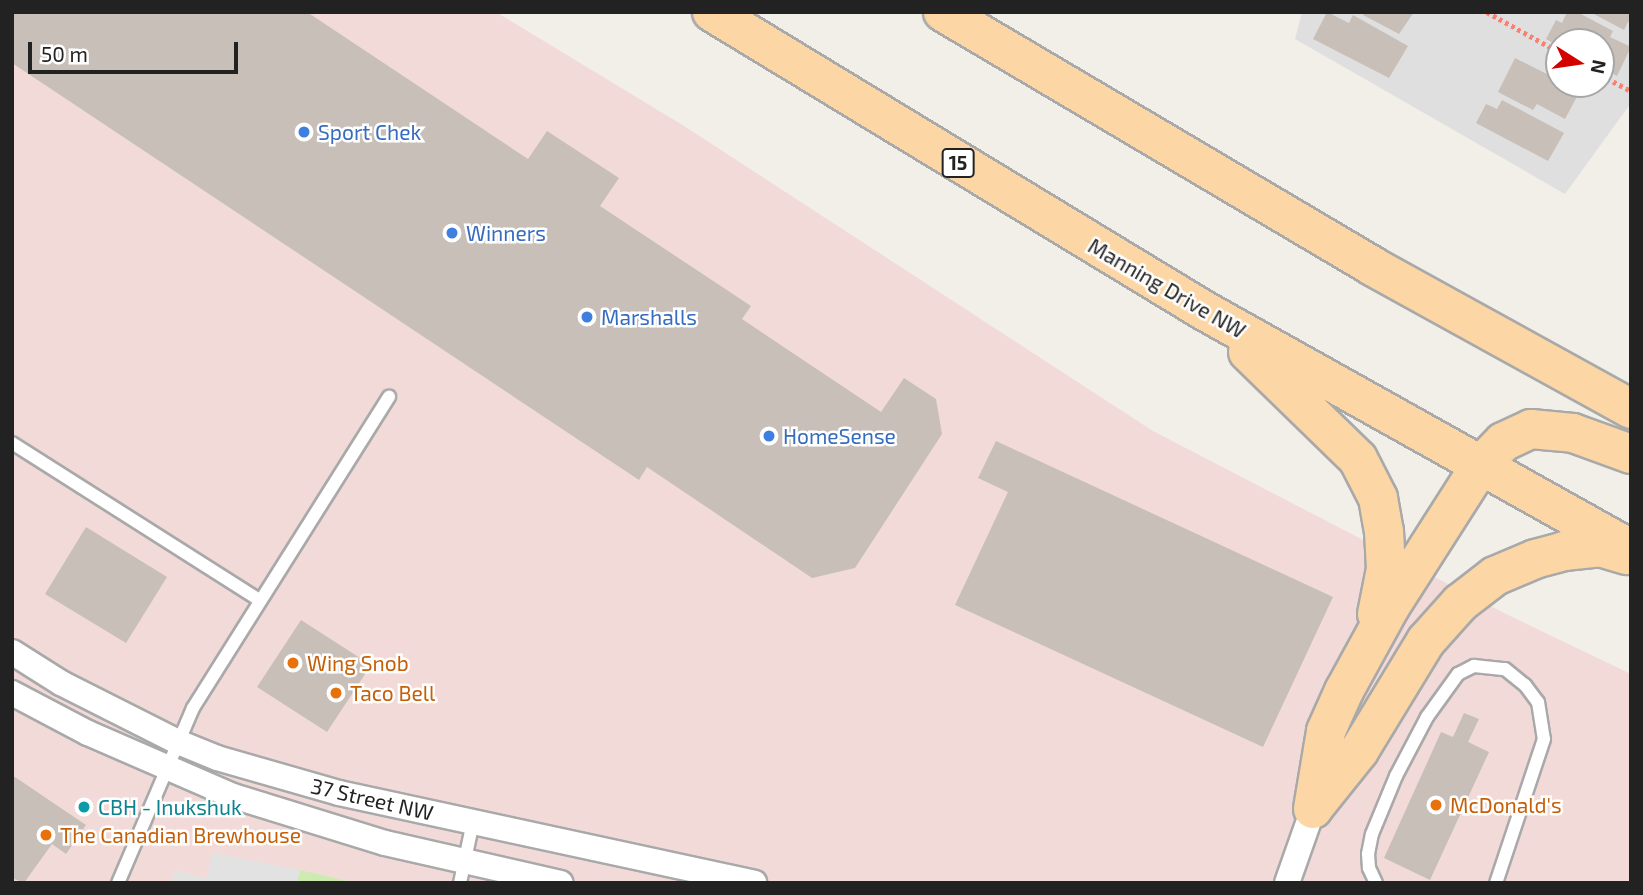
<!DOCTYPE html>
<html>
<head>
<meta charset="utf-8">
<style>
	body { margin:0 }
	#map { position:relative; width:1643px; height:895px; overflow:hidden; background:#f2efe9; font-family:"Exo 2",sans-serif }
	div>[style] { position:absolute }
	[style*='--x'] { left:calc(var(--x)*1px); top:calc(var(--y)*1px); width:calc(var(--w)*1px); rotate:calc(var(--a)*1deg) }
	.residential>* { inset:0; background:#e0dfdf }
	.commercial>* { inset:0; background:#f2dad9 }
	.grass>* { inset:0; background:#cdebb0 }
	.parking>* { inset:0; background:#e2e2e2 }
	.building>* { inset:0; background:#c7bfb8 }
	.path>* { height:4.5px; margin-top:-2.25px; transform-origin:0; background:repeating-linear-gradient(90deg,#fa8072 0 3.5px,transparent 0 7px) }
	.roads { filter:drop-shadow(2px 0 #a9a9a9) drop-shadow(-2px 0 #a9a9a9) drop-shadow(0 2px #a9a9a9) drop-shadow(0 -2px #a9a9a9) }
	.service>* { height:12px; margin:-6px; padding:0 6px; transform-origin:6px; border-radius:6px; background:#fff }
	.minor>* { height:24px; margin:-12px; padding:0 12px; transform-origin:12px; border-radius:12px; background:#fff }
	.primary>* { height:38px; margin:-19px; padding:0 19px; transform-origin:19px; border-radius:19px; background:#fcd6a4 }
	.dots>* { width:19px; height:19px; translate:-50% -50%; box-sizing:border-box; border:4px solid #fff; border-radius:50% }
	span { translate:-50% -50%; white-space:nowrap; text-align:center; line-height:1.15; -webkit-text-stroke:5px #fff; paint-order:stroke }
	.shield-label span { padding:2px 5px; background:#fff; border:2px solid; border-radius:5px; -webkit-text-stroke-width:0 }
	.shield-label { font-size:19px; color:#222; font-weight:700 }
	.shop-label { font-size:21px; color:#366cbe }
	.left { translate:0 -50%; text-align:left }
	.street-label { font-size:21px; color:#222 }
	.food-label { font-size:21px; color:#c56008 }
	.culture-label { font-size:21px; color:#0d838f }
	.frame { position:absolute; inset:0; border:14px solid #222; pointer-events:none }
	.north { position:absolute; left:1545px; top:28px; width:70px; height:70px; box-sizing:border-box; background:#fff; border:2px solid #a7a7a7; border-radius:50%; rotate:102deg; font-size:19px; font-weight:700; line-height:28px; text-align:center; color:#222 }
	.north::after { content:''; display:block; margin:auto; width:24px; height:32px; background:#d40000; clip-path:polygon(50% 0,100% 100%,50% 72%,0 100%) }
	.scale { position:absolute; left:28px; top:42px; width:210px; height:32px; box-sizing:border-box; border:4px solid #222; border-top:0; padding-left:9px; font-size:21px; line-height:24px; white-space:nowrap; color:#222; -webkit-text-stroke:5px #fff; paint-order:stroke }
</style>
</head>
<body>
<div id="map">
	<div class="residential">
		<div style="clip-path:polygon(evenodd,1302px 12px,1631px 12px,1631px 103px,1565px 194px,1295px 39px,1302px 12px,1559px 42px,1601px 42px,1601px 84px,1559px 84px,1559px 42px)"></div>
	</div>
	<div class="commercial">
		<div style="clip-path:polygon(12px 12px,496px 12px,684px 126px,1153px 431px,1506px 614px,1631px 674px,1631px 883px,12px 883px)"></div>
	</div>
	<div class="grass">
		<div style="clip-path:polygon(300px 870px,357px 883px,297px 883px)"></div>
	</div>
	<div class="parking">
		<div style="clip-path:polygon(212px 853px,300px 870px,297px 883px,170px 883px,176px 870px,206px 879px)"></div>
	</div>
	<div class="building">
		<div style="clip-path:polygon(12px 12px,307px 12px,528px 159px,547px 131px,619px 178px,600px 206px,751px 306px,742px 319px,881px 412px,904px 378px,936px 399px,942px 434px,855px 568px,812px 578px,647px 467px,639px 480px,12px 63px)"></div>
		<div style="clip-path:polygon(1327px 12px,1349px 23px,1353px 15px,1408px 46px,1389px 78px,1313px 39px)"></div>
		<div style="clip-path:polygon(1364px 12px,1414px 12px,1399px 34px,1363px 15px)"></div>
		<div style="clip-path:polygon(1567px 12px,1577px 12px,1613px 31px,1610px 37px,1631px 47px,1617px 76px,1601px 67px,1601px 42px,1559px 42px,1559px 46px,1546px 39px,1556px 20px,1562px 23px)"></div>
		<div style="clip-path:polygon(1590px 12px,1631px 12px,1631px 23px,1628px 22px,1624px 30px)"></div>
		<div style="clip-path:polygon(1515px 58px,1559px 80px,1559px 84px,1580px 91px,1565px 119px,1537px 104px,1533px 110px,1498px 92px)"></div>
		<div style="clip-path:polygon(1502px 100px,1564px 133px,1548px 161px,1476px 123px,1486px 104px,1497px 109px)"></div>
		<div style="clip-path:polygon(996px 441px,1333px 597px,1263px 747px,955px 605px,1008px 492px,978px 478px)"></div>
		<div style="clip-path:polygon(86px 527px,167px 577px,126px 643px,45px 594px)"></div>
		<div style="clip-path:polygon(301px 620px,371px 665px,327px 732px,257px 687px)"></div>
		<div style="clip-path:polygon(1464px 713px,1479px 719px,1468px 742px,1489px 752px,1430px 880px,1384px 858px,1441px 732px,1453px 737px)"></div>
		<div style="clip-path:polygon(12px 775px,86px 825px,66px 854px,52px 844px,24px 883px,12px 878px)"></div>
	</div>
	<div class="path">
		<div style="--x:1487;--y:12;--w:82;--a:29.1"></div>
		<div style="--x:1601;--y:75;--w:34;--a:28"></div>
	</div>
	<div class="roads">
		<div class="service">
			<div style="--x:12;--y:443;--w:293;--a:32.4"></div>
			<div style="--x:118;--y:883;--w:190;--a:-66.8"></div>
			<div style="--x:193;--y:708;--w:368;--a:-57.8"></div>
			<div style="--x:460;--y:883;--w:62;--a:-78"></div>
			<div style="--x:1376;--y:883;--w:17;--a:-115"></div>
			<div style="--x:1369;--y:868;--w:14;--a:-94"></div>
			<div style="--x:1368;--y:854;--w:20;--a:-79"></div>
			<div style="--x:1372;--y:834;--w:63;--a:-67.5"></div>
			<div style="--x:1396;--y:776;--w:67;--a:-62.3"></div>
			<div style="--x:1427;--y:717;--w:53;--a:-54.2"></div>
			<div style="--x:1458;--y:674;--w:18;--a:-27"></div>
			<div style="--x:1474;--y:666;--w:31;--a:6"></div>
			<div style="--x:1505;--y:669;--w:26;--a:39"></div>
			<div style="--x:1525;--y:685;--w:21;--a:53"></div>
			<div style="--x:1538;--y:702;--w:37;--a:81"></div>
			<div style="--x:1544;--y:739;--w:152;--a:108.4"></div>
		</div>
		<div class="minor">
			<div style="--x:12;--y:652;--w:58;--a:32.3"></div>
			<div style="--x:61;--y:683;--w:131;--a:26.8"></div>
			<div style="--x:178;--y:742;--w:42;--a:22.3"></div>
			<div style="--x:217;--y:758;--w:127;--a:16"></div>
			<div style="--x:339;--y:793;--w:425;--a:12.2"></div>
			<div style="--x:12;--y:693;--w:86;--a:27.8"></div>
			<div style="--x:88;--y:733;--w:158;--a:23.5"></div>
			<div style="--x:233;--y:796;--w:159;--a:17.2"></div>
			<div style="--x:385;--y:843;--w:180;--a:12.8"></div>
			<div style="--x:1287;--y:883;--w:78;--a:-70.6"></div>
		</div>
		<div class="primary">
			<div style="--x:712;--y:12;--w:574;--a:31.25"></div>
			<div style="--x:1203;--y:310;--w:490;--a:29.2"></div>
			<div style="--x:943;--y:12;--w:499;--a:30.6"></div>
			<div style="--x:1372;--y:266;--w:296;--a:28.9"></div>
			<div style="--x:1248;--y:352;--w:153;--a:44.2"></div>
			<div style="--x:1358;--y:459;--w:44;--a:62.9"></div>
			<div style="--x:1378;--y:498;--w:34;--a:80"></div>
			<div style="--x:1384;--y:531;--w:38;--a:87"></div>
			<div style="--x:1386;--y:569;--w:46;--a:101.3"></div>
			<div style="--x:1314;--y:807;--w:72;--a:-51.2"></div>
			<div style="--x:1359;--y:751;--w:129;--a:-58.7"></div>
			<div style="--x:1426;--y:641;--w:51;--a:-48.2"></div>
			<div style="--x:1460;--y:603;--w:44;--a:-37.6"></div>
			<div style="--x:1495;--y:576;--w:43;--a:-23"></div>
			<div style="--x:1535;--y:559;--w:30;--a:-15"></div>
			<div style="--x:1564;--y:551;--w:36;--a:-6"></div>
			<div style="--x:1600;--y:547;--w:28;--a:17"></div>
			<div style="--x:1313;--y:809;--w:79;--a:-80.5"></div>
			<div style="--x:1326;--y:731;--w:44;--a:-65.8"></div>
			<div style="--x:1344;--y:691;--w:96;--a:-61.3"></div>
			<div style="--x:1390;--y:607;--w:167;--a:-57.4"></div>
			<div style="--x:1480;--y:466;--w:33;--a:-46"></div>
			<div style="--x:1503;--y:442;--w:31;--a:-25"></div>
			<div style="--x:1531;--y:429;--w:42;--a:5.4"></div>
			<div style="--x:1573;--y:433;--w:62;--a:19.9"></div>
		</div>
	</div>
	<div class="dots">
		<div style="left:304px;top:132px;background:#3f7fe0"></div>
		<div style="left:452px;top:233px;background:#3f7fe0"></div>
		<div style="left:587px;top:317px;background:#3f7fe0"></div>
		<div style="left:769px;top:436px;background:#3f7fe0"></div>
		<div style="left:293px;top:663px;background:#e8710a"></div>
		<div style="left:336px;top:693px;background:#e8710a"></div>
		<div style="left:1436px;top:805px;background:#e8710a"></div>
		<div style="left:84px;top:807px;background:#0f9aa8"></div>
		<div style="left:46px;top:835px;background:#e8710a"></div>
	</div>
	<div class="shield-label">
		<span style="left:958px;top:163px">15</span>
	</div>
	<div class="shop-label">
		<span class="left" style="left:318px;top:132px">Sport Chek</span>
		<span class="left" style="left:466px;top:233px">Winners</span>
		<span class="left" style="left:601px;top:317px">Marshalls</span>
		<span class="left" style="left:783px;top:436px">HomeSense</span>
	</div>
	<div class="street-label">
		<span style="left:1167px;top:288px;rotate:30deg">Manning Drive NW</span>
		<span style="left:372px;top:799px;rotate:13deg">37 Street NW</span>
	</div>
	<div class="food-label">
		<span class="left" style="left:307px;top:663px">Wing Snob</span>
		<span class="left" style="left:350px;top:693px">Taco Bell</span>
		<span class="left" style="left:1450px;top:805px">McDonald's</span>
		<span class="left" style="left:60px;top:835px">The Canadian Brewhouse</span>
	</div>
	<div class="culture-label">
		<span class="left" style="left:98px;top:807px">CBH - Inukshuk</span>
	</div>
	<div class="frame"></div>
	<div class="north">N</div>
	<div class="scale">50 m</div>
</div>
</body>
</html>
